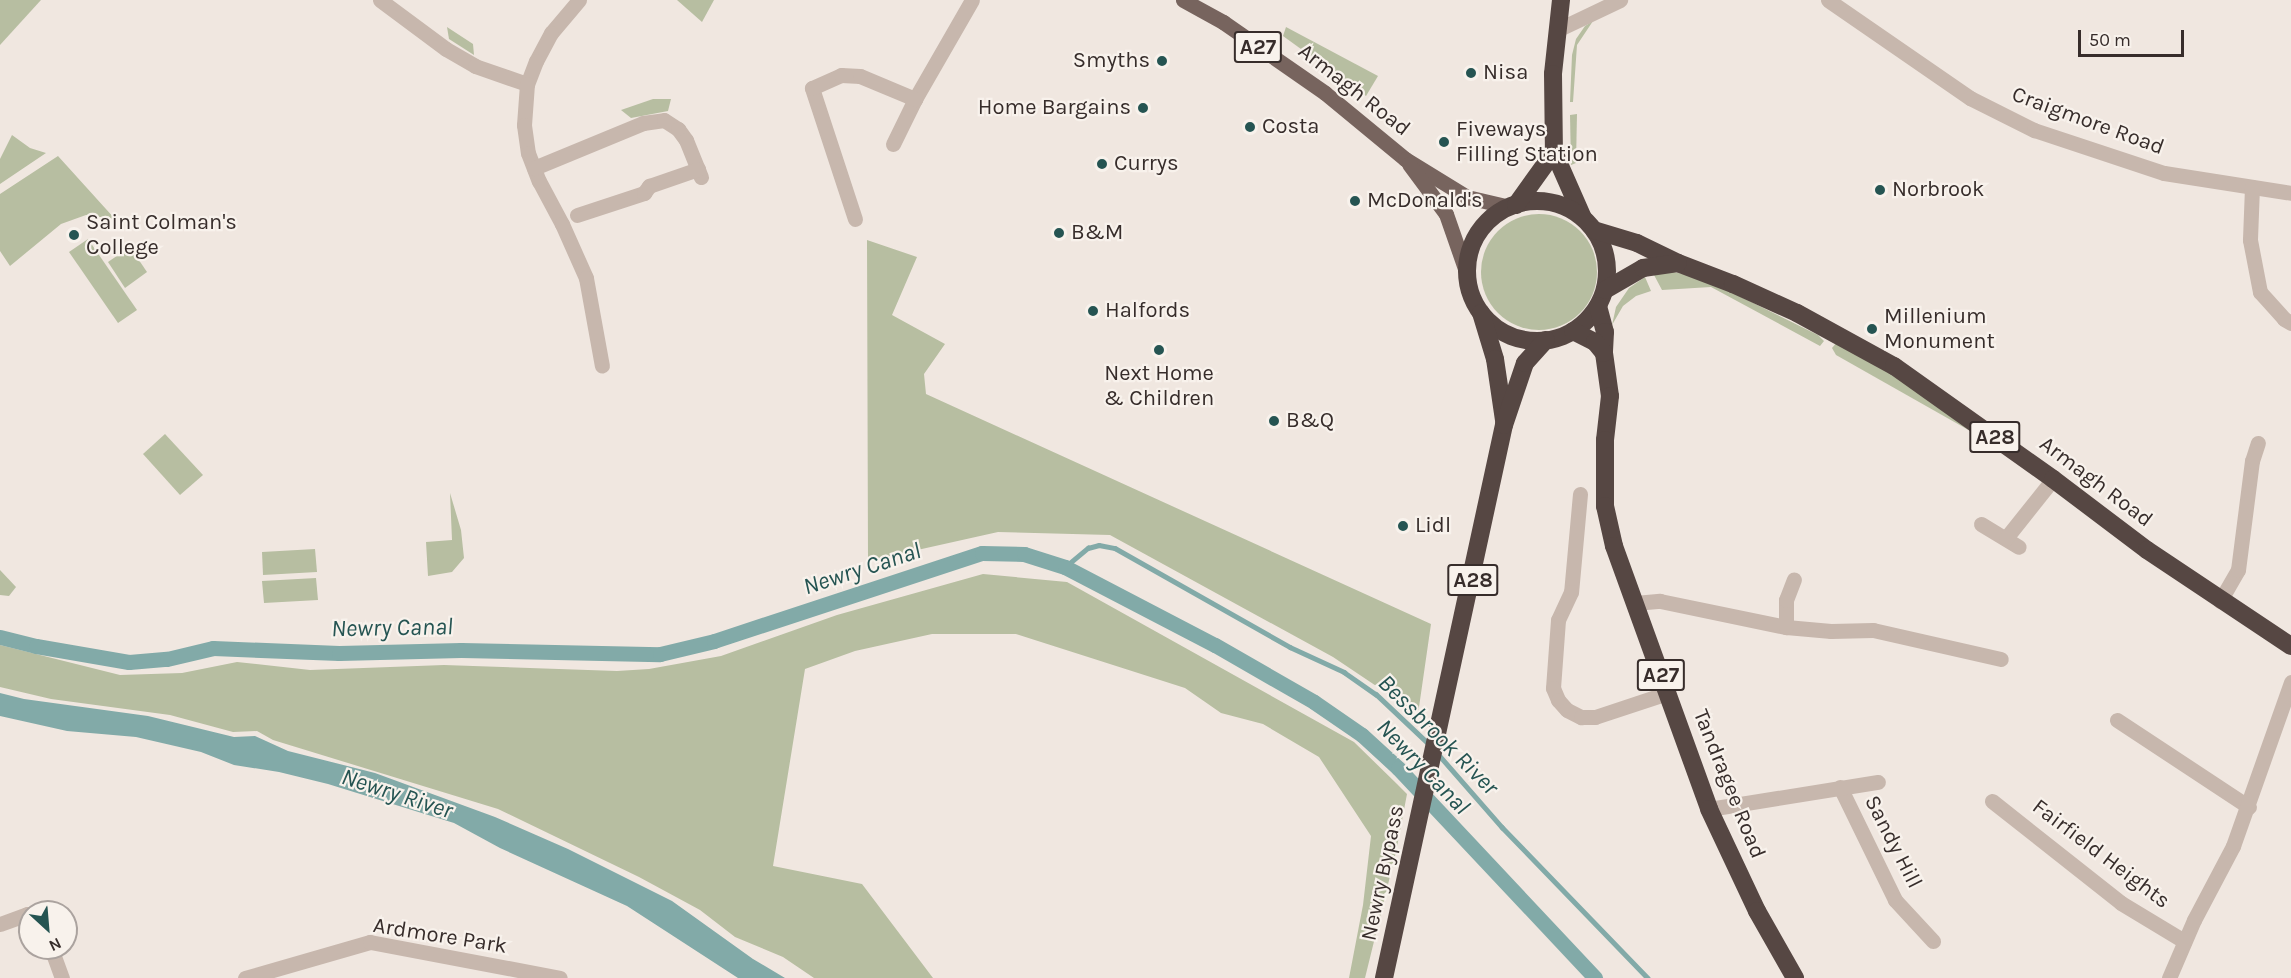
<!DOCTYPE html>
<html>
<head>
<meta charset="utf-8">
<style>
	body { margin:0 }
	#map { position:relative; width:2291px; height:978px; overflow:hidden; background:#f0e7e0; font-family:Karla,sans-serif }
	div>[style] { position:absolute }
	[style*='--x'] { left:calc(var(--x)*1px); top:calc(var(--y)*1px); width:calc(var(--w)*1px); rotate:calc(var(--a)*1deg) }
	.green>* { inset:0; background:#b7bea1 }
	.round { border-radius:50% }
	.water>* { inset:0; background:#82aaa8 }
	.stream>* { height:4.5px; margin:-2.25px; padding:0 2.25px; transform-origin:2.25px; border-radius:2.25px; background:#82aaa8 }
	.canal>* { height:15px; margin:-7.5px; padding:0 7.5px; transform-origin:7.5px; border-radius:7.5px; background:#82aaa8 }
	.minor>* { height:15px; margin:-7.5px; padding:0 7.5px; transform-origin:7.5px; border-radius:7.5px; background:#c7b7ad }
	.major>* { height:15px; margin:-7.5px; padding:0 7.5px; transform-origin:7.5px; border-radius:7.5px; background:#77645e }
	.highway>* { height:18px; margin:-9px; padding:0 9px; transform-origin:9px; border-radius:9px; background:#564743 }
	.highway>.ring { margin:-9px; padding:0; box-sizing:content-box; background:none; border:18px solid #564743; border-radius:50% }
	.dots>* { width:16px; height:16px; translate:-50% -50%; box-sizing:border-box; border:3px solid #f8f2ec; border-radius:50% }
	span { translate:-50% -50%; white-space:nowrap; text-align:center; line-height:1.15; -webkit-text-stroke:4.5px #f8f2ec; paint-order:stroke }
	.shield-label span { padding:2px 4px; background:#f8f2ec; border:2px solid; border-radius:4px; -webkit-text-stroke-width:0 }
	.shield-label { font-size:21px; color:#372d2b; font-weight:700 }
	.poi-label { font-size:22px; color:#372d2b }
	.right { translate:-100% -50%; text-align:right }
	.left { translate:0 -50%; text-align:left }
	.street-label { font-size:22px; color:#372d2b }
	.water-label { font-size:24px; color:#255452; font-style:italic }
	.north { position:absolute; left:18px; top:900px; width:60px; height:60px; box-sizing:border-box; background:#f8f2ec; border:2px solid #aba39f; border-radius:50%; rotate:154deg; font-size:16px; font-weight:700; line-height:24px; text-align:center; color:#372d2b }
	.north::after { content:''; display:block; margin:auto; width:21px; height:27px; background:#255452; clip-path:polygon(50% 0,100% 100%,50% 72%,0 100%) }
	.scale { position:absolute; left:2078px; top:30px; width:106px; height:27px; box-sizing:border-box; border:3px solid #372d2b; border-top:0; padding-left:8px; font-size:18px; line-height:21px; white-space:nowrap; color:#372d2b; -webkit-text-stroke:4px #f8f2ec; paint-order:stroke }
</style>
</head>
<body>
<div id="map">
	<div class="green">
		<div style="clip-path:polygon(0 0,41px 0,0 45px)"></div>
		<div style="clip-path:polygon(677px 0,714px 0,702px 22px)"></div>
		<div style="clip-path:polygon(1593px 21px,1577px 45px,1573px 102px,1570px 102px,1572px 55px,1576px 39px,1585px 26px)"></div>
		<div style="clip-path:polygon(447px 27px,473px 44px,474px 55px,449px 39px)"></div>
		<div style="clip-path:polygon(1286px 27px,1378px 76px,1366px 96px,1283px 36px)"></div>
		<div style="clip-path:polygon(653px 99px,671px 99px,668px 111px,631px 118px,621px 110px)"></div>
		<div style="clip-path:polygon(1577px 114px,1576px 163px,1571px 165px,1570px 115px)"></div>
		<div style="clip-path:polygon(12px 135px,30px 148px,46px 153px,0 184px,0 159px)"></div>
		<div style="clip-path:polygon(58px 156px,115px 219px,86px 215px,61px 224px,10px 266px,0 251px,0 194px)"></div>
		<div class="round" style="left:1481px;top:214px;width:116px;height:116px"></div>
		<div style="clip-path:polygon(88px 239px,137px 310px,118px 323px,69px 252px)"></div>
		<div style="clip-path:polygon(867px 240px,917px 257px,892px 315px,945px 344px,924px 374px,926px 394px,1431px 624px,1418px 714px,1333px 657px,1110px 535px,998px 532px,868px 561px)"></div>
		<div style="clip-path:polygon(130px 247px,147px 272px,125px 288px,108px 262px)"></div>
		<div style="clip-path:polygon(1667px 271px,1691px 275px,1717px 285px,1818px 335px,1824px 341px,1820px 346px,1711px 287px,1662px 290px,1654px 275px)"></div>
		<div style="clip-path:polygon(1645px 277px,1651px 291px,1636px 296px,1623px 306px,1612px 325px,1616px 307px,1629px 288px)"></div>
		<div style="clip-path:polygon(1837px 342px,1895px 376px,1972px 432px,1836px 355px,1832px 348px)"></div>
		<div style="clip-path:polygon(165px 434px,203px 475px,180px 495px,143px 454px)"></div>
		<div style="clip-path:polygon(450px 493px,461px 530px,464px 558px,452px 572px,428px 576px,426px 542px,452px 540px)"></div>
		<div style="clip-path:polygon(315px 549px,317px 572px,263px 575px,262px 552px)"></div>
		<div style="clip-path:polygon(0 570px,16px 587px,9px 596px,0 595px)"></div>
		<div style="clip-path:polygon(983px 574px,1067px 582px,1354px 742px,1397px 784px,1407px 794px,1396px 852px,1365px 978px,1349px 978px,1363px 905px,1371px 836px,1319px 757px,1263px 724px,1221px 713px,1185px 688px,1016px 634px,932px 634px,855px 651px,805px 669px,773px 866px,862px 884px,933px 978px,814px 978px,783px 957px,735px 937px,700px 910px,639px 877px,498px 809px,273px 740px,257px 731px,233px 732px,170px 715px,51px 699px,0 687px,0 645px,120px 675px,182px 673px,237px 662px,310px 670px,444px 665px,617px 671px,649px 669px,721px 656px,837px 615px)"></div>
		<div style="clip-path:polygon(316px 578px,318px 600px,264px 603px,262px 581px)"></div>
	</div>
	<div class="water">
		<div style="clip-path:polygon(0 693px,24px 699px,148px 716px,234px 737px,255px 736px,288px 751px,375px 773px,495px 817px,568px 849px,672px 901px,753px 959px,785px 978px,738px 978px,627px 906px,500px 848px,454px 823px,328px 784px,279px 772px,234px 765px,201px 752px,136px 737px,67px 731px,0 716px)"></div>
	</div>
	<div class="stream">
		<div style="--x:1065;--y:567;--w:30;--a:-40"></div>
		<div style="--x:1088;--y:548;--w:11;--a:-15"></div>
		<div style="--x:1099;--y:545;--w:16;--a:11"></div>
		<div style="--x:1115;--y:548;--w:201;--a:29.5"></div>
		<div style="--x:1290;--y:647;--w:60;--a:24.8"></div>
		<div style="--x:1344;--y:672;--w:39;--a:35"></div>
		<div style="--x:1376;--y:694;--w:73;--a:43.3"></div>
		<div style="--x:1439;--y:755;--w:96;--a:48.8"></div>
		<div style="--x:1502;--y:827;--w:210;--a:46"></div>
	</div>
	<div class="canal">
		<div style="--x:0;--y:637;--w:37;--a:14"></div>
		<div style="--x:36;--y:646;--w:94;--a:9.8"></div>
		<div style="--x:129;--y:662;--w:38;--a:-5"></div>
		<div style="--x:167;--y:659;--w:47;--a:-13.4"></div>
		<div style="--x:213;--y:648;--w:126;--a:2.3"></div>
		<div style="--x:339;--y:653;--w:122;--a:-1.4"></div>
		<div style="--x:461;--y:650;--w:199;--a:1.2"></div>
		<div style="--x:660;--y:654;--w:56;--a:-13.5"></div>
		<div style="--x:714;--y:641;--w:282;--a:-18.2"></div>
		<div style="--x:982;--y:553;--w:42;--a:1.4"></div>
		<div style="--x:1024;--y:554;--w:43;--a:17.6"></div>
		<div style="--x:1065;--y:567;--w:169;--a:27.5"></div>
		<div style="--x:1215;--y:645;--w:114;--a:29.9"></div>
		<div style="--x:1314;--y:702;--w:58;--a:34.5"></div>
		<div style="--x:1362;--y:735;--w:49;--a:42.5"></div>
		<div style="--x:1398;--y:768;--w:288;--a:46.8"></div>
	</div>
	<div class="minor">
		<div style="--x:380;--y:0;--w:82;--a:36.6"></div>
		<div style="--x:446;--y:49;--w:34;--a:30"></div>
		<div style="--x:475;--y:66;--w:55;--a:19.1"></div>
		<div style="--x:579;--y:0;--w:43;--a:130.3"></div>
		<div style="--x:551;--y:33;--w:32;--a:118"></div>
		<div style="--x:536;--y:61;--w:25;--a:111"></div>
		<div style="--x:527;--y:84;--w:41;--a:94.2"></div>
		<div style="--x:524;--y:125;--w:28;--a:82"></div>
		<div style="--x:528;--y:153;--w:30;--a:69"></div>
		<div style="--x:539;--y:181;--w:49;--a:61.9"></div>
		<div style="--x:562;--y:224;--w:59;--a:66"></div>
		<div style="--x:586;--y:278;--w:89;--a:79.7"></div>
		<div style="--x:1828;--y:0;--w:173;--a:34.6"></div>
		<div style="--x:1970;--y:98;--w:72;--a:26.6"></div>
		<div style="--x:2034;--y:130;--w:137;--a:18.3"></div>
		<div style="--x:2164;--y:173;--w:129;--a:8.9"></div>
		<div style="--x:1557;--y:30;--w:70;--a:-25.5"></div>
		<div style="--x:893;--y:144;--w:50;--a:-63.9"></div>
		<div style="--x:915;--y:99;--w:114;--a:-60.1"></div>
		<div style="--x:534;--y:168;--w:118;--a:-22.4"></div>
		<div style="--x:643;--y:123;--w:21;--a:-8"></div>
		<div style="--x:664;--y:120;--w:17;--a:33"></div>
		<div style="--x:678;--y:129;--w:14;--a:54"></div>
		<div style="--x:686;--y:140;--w:40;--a:68"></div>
		<div style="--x:2252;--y:187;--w:53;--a:92.2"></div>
		<div style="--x:2250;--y:240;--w:53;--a:79.1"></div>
		<div style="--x:2260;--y:292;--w:36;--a:48"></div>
		<div style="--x:2284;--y:319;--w:8;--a:30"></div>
		<div style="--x:577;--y:215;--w:71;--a:-18.2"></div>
		<div style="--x:644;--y:193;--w:9;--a:-54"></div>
		<div style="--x:649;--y:186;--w:52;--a:-19.1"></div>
		<div style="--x:855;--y:219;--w:138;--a:-108.2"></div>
		<div style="--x:812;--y:88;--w:32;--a:-24"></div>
		<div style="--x:841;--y:75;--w:19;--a:3"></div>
		<div style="--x:860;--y:76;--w:60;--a:22.7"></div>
		<div style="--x:1580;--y:494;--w:98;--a:95.2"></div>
		<div style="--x:1571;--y:592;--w:31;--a:115"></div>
		<div style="--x:1558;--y:620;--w:68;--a:94.2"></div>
		<div style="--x:1553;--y:688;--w:13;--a:67"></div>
		<div style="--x:1558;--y:700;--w:13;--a:48"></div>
		<div style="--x:1567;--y:710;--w:16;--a:27"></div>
		<div style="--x:1581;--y:717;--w:14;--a:0"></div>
		<div style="--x:1595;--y:717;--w:76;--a:-18.4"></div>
		<div style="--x:1981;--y:524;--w:44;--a:31.2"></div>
		<div style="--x:2006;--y:538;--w:75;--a:-51.5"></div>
		<div style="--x:2220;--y:601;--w:36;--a:-60"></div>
		<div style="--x:2238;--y:570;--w:110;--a:-82.7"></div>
		<div style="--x:2252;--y:461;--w:19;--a:-72"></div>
		<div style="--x:1635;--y:603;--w:25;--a:-5"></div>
		<div style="--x:1660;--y:601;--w:129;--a:11.7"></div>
		<div style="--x:1786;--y:627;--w:45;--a:5.1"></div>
		<div style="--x:1831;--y:631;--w:42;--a:-1.4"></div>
		<div style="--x:1873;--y:630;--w:131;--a:12.8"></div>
		<div style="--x:1786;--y:627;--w:27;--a:-90"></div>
		<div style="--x:1786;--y:600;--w:22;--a:-69"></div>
		<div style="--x:2117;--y:720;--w:158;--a:33.4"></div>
		<div style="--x:1840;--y:787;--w:126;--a:64"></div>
		<div style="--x:1895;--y:900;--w:56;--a:47.2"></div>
		<div style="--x:1992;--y:801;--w:164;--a:38.3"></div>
		<div style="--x:2121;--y:903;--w:74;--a:31.1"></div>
		<div style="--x:1709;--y:809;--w:171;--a:-9.1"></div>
		<div style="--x:0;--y:924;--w:29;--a:-20"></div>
		<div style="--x:27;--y:914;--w:4;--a:34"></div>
		<div style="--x:51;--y:948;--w:32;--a:70"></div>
		<div style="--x:245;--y:978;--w:130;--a:-16.1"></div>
		<div style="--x:370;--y:942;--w:193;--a:10.7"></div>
		<div style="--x:2169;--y:978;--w:63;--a:-66.7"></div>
		<div style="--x:2194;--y:920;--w:84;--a:-62.2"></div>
		<div style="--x:2233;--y:846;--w:174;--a:-70.5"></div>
	</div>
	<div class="major">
		<div style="--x:1183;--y:0;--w:46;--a:28.8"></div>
		<div style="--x:1223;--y:22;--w:124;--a:34.8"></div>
		<div style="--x:1325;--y:93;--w:104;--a:39.5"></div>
		<div style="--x:1405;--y:159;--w:73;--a:31.5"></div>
		<div style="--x:1467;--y:197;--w:44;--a:13.1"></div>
		<div style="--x:1409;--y:164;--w:62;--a:53.5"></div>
		<div style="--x:1446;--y:214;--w:67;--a:70.8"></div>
	</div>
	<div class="highway">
		<div style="--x:1561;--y:0;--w:74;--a:96.2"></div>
		<div style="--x:1553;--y:74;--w:78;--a:89.3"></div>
		<div style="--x:1554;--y:152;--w:72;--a:66.3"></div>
		<div class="ring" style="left:1467px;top:201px;width:122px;height:122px"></div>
		<div style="--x:1516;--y:205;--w:65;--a:-54.4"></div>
		<div style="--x:1594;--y:230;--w:45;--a:16.8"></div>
		<div style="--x:1637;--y:243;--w:46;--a:26"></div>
		<div style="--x:1678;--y:263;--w:59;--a:20.9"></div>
		<div style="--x:1733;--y:284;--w:70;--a:24.4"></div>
		<div style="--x:1797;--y:313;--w:111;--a:28.7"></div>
		<div style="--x:1894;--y:366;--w:195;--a:35.4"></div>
		<div style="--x:2053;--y:479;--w:118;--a:37.1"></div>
		<div style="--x:2147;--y:550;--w:173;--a:33.7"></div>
		<div style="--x:1605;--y:290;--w:44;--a:-30.1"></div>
		<div style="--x:1643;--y:268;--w:35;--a:-8"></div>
		<div style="--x:1598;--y:306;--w:27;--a:75"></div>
		<div style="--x:1605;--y:332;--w:21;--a:93"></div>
		<div style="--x:1604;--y:353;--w:43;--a:82.1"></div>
		<div style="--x:1610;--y:396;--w:44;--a:96.5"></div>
		<div style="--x:1605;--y:440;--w:66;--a:90"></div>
		<div style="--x:1605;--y:506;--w:41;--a:77.3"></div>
		<div style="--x:1614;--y:546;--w:280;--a:70.1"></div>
		<div style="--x:1709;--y:809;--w:113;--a:64.8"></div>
		<div style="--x:1757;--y:911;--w:77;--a:60.4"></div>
		<div style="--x:1481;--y:313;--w:48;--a:73.1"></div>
		<div style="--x:1495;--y:359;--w:62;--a:81.6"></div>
		<div style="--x:1573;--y:331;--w:25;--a:27"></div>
		<div style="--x:1595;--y:342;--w:14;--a:51"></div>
		<div style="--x:1384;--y:978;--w:566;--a:-77.76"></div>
		<div style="--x:1504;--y:425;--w:65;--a:-71.3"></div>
		<div style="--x:1525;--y:363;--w:31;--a:-48"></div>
	</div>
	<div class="dots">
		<div style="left:1162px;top:61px;background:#255452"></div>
		<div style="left:1471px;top:73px;background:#255452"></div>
		<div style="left:1143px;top:108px;background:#255452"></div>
		<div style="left:1250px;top:127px;background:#255452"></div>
		<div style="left:1444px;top:142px;background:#255452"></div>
		<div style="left:1102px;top:164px;background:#255452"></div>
		<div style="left:1880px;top:190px;background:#255452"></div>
		<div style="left:1355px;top:201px;background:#255452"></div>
		<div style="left:1059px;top:233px;background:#255452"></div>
		<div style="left:74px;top:235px;background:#255452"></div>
		<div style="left:1093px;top:311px;background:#255452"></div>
		<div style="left:1872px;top:329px;background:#255452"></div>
		<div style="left:1159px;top:350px;background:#255452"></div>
		<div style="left:1274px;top:421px;background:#255452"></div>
		<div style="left:1403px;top:526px;background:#255452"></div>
	</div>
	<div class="shield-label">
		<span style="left:1258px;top:47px">A27</span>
		<span style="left:1995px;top:437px">A28</span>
		<span style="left:1473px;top:580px">A28</span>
		<span style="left:1661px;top:675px">A27</span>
	</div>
	<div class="poi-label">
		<span class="right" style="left:1150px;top:61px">Smyths</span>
		<span class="left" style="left:1483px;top:73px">Nisa</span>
		<span class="right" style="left:1131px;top:108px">Home Bargains</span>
		<span class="left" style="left:1262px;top:127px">Costa</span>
		<span class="left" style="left:1456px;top:142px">Fiveways<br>Filling Station</span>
		<span class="left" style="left:1114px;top:164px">Currys</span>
		<span class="left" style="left:1892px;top:190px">Norbrook</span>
		<span class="left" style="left:1367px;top:201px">McDonald's</span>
		<span class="left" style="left:86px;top:235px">Saint Colman's<br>College</span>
		<span class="left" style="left:1071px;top:233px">B&amp;M</span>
		<span class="left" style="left:1105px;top:311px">Halfords</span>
		<span class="left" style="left:1884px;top:329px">Millenium<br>Monument</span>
		<span style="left:1159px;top:386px">Next Home<br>&amp; Children</span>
		<span class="left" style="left:1286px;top:421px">B&amp;Q</span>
		<span class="left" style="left:1415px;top:526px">Lidl</span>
	</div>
	<div class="street-label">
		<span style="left:1354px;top:90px;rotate:38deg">Armagh Road</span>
		<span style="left:2088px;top:121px;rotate:20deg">Craigmore Road</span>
		<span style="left:2096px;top:482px;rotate:37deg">Armagh Road</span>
		<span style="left:1729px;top:784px;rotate:68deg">Tandragee Road</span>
		<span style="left:1893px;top:842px;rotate:63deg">Sandy Hill</span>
		<span style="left:2101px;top:854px;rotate:37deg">Fairfield Heights</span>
		<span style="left:1383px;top:873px;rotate:-78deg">Newry Bypass</span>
		<span style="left:440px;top:936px;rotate:9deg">Ardmore Park</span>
	</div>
	<div class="water-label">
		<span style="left:862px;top:569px;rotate:-18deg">Newry Canal</span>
		<span style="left:392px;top:628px;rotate:-1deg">Newry Canal</span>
		<span style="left:1438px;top:735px;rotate:45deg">Bessbrook River</span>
		<span style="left:1423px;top:767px;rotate:46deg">Newry Canal</span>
		<span style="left:397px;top:794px;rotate:18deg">Newry River</span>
	</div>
	<div class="north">N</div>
	<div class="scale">50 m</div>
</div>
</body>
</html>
